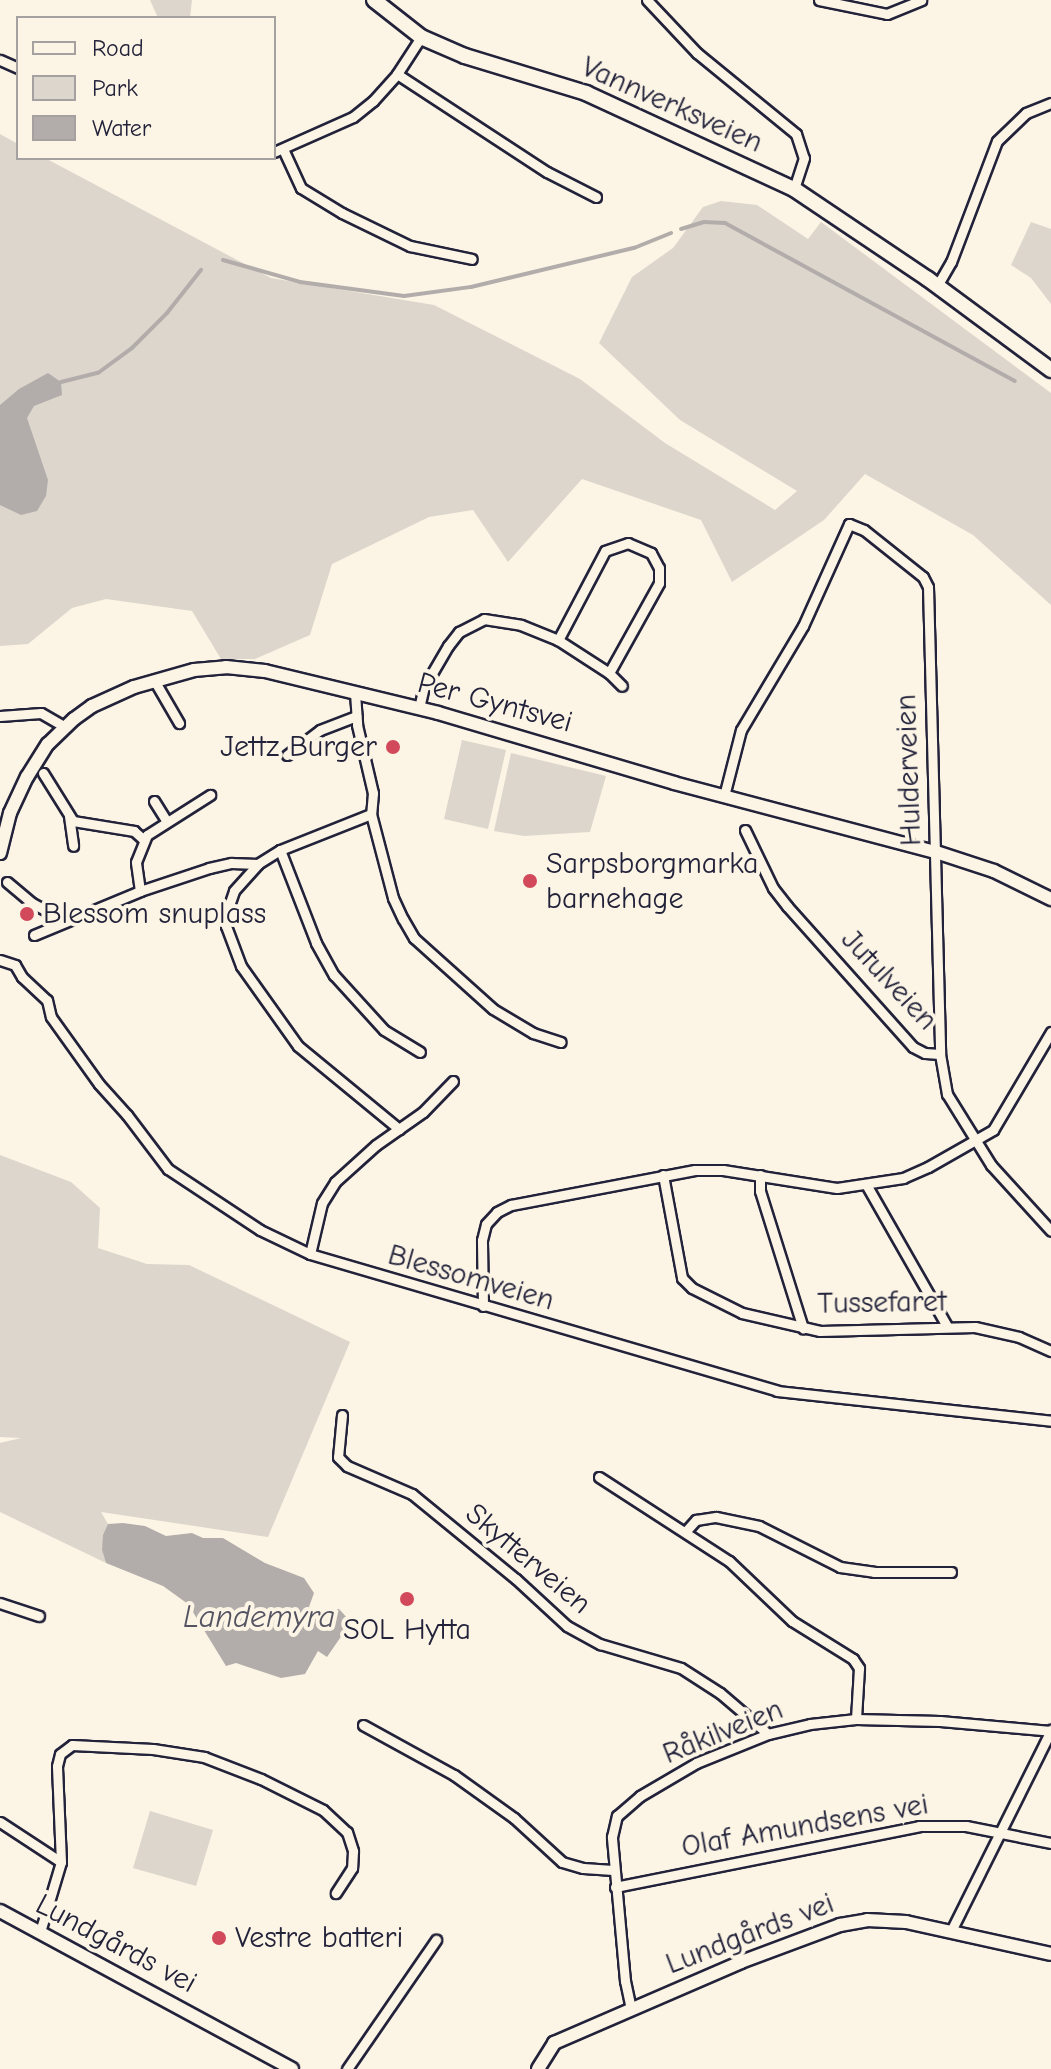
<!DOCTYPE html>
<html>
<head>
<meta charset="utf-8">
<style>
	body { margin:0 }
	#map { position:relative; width:1051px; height:2069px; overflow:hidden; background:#fcf5e5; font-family:"Comic Neue",sans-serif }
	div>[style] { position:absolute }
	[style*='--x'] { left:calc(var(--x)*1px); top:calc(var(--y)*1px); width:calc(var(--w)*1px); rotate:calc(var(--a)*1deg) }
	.green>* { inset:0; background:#dcd6cc }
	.water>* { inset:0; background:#b2adab }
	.stream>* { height:4px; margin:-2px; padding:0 2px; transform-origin:2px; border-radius:2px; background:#b2adab }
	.roads { filter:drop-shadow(2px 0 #22223b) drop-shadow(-2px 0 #22223b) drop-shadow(0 2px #22223b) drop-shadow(0 -2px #22223b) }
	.minor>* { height:9px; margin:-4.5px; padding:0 4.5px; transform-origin:4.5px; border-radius:4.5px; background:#fcf5e5 }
	.tertiary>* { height:12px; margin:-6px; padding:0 6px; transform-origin:6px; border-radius:6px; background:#fcf5e5 }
	.secondary>* { height:14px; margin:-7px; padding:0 7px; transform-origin:7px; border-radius:7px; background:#fcf5e5 }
	.dots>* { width:22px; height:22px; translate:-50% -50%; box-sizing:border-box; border:4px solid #fcf5e5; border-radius:50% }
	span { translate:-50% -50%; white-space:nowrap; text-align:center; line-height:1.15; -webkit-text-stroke:8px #fcf5e5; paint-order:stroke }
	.street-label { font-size:30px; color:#22223b }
	.poi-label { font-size:30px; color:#22223b }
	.right { translate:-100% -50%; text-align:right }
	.left { translate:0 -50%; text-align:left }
	.water-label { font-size:32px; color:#545362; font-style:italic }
	.legend { position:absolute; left:16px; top:16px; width:260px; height:144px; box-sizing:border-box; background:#fcf5e5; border:2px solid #a5a1a1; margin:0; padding:10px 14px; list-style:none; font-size:24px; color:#22223b }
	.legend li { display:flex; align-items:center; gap:16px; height:40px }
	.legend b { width:40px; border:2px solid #a5a1a1 }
</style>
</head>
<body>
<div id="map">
	<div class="green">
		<div style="clip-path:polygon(150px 0,192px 0,190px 18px,158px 18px)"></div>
		<div style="clip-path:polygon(0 134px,18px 144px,18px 158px,45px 158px,271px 278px,434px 305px,580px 379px,665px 443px,775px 510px,797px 491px,680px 420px,599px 343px,632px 277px,673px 248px,703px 207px,721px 201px,757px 205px,808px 239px,821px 222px,1051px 393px,1051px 605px,973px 535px,865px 474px,824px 520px,732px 582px,701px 520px,582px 479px,508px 562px,473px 510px,429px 517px,332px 564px,310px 635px,255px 659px,221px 659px,192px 611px,106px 599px,72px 608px,28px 644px,0 646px)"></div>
		<div style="clip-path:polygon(1031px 222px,1051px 229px,1051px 304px,1031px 278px,1011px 265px)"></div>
		<div style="clip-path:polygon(462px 740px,506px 750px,488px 829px,444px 819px)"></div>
		<div style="clip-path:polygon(511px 753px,606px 776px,590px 832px,524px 836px,494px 831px)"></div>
		<div style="clip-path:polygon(0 1155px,71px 1182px,100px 1208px,98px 1248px,147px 1264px,189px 1265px,350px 1342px,268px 1537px,101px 1512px,108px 1524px,102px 1549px,106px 1563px,0 1512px,0 1443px,21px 1438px,0 1437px)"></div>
		<div style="clip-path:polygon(150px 1811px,213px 1830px,196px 1886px,133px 1868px)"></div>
	</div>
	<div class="water">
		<div style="clip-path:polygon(48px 373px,61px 382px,62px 395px,34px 406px,27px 418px,48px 480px,46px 496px,37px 511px,21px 515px,0 505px,0 405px,19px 389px)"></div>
		<div style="clip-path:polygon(123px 1523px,145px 1526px,166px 1536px,192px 1533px,203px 1538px,223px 1538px,265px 1563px,304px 1578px,314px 1593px,309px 1607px,311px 1611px,339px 1609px,351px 1622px,327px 1657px,318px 1651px,305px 1674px,281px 1678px,236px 1663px,226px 1666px,188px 1604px,163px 1586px,106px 1563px,102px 1550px,103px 1535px,108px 1524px)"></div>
	</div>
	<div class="stream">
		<div style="--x:681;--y:229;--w:24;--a:-17"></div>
		<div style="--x:704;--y:222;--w:21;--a:3"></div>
		<div style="--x:725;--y:223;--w:330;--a:28.6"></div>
		<div style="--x:223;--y:260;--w:80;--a:15.9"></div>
		<div style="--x:300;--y:282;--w:105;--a:7.7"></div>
		<div style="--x:404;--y:296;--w:68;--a:-7.7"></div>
		<div style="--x:471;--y:287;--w:168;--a:-13.5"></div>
		<div style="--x:634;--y:248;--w:40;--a:-22"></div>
		<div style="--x:61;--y:382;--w:38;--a:-14"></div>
		<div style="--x:98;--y:373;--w:42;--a:-36.3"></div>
		<div style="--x:132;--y:348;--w:49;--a:-45"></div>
		<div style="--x:167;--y:313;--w:55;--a:-51.7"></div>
	</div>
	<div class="roads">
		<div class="minor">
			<div style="--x:647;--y:0;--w:73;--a:46.7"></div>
			<div style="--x:697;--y:53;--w:128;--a:39.3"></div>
			<div style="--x:796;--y:134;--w:25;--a:72"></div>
			<div style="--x:804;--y:158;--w:33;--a:108"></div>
			<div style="--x:819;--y:0;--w:69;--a:11.6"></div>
			<div style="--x:887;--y:14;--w:37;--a:-22"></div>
			<div style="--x:0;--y:60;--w:20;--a:24"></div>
			<div style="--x:397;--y:74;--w:179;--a:33.2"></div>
			<div style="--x:547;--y:172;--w:55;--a:27"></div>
			<div style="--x:283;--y:149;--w:43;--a:65.2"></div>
			<div style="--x:301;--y:188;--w:48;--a:31.4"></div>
			<div style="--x:342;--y:213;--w:76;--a:25.9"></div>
			<div style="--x:410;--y:246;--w:63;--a:11.8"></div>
			<div style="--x:274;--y:152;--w:86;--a:-23.9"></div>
			<div style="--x:353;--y:117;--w:26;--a:-39"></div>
			<div style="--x:373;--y:101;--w:36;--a:-48"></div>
			<div style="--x:397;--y:74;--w:44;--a:-57"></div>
			<div style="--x:937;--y:286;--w:28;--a:-60"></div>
			<div style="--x:951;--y:262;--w:129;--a:-69.2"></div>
			<div style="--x:997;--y:141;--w:40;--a:-44"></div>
			<div style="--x:1026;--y:113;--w:27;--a:-22"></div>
			<div style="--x:609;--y:673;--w:18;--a:45"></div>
			<div style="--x:154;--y:680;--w:50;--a:59.8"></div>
			<div style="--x:355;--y:693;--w:32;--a:86"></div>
			<div style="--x:357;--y:725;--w:70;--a:76.8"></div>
			<div style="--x:373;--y:793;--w:21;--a:95"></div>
			<div style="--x:371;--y:814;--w:87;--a:75.3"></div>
			<div style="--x:393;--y:898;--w:23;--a:65"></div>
			<div style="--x:403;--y:919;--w:22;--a:60"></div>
			<div style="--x:414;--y:938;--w:106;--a:41.9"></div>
			<div style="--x:493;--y:1009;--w:47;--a:31"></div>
			<div style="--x:533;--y:1033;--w:29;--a:18"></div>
			<div style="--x:419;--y:708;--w:22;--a:-77"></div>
			<div style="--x:424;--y:687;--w:48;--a:-59.7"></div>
			<div style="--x:448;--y:646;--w:18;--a:-52"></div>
			<div style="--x:459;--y:632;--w:28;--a:-27"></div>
			<div style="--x:484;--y:619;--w:37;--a:9"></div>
			<div style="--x:521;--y:625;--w:40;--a:22"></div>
			<div style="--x:558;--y:640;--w:61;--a:32.9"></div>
			<div style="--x:609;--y:673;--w:103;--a:-60.9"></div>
			<div style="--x:659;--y:583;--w:15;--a:-90"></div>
			<div style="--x:659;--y:568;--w:17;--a:-118"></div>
			<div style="--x:651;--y:553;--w:25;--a:-157"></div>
			<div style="--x:628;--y:543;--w:24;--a:161"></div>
			<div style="--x:605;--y:551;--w:101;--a:117.8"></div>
			<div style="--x:0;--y:716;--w:41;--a:-4.2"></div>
			<div style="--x:41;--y:713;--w:28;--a:30"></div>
			<div style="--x:287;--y:755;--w:41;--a:-37.1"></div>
			<div style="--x:320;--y:730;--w:39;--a:-21"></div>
			<div style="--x:43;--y:773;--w:57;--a:58"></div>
			<div style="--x:73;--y:821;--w:62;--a:9.3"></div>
			<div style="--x:134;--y:831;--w:13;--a:42"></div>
			<div style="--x:724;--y:796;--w:68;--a:-75.6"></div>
			<div style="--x:741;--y:730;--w:121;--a:-59.2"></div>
			<div style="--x:803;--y:626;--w:112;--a:-65.7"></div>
			<div style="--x:849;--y:524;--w:16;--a:22"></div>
			<div style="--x:864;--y:530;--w:75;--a:38.5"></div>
			<div style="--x:923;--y:577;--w:11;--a:63"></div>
			<div style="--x:928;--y:587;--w:467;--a:88.5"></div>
			<div style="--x:940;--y:1054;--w:41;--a:80.1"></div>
			<div style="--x:947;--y:1094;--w:84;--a:58.2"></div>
			<div style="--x:991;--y:1165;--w:89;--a:47.7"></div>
			<div style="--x:154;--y:801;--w:22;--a:58"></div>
			<div style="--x:371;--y:814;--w:98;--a:158.4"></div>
			<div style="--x:280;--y:850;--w:26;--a:148"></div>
			<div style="--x:258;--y:864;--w:36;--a:132"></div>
			<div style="--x:234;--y:891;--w:24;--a:109"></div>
			<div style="--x:226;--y:914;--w:12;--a:90"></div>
			<div style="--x:226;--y:926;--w:43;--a:69.4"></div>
			<div style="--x:241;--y:966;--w:98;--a:54.5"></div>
			<div style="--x:298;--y:1046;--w:131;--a:39.4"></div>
			<div style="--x:69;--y:816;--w:30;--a:82"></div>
			<div style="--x:745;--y:830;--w:64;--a:64.2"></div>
			<div style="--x:773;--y:888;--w:23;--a:52"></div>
			<div style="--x:787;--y:906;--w:189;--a:48.2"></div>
			<div style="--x:913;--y:1047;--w:13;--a:27"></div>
			<div style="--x:925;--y:1053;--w:15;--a:4"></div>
			<div style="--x:280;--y:850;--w:100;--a:68.8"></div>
			<div style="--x:316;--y:943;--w:37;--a:61"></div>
			<div style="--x:334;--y:975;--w:74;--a:47.7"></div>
			<div style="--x:384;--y:1030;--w:42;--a:31.4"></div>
			<div style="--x:7;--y:882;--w:33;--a:40"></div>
			<div style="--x:32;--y:903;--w:27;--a:28"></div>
			<div style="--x:56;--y:916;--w:19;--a:9"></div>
			<div style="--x:140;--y:891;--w:29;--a:-98"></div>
			<div style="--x:136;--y:862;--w:29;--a:-68"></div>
			<div style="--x:147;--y:835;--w:75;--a:-32.4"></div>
			<div style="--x:34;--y:935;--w:115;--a:-22.5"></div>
			<div style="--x:140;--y:891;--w:73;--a:-18.4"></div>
			<div style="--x:209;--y:868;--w:23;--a:-13"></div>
			<div style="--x:231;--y:863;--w:27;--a:2"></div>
			<div style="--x:0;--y:960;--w:16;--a:18"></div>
			<div style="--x:15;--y:965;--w:14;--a:60"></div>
			<div style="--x:22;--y:977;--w:34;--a:43"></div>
			<div style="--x:47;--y:1000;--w:17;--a:77"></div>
			<div style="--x:51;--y:1017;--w:82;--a:54.4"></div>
			<div style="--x:99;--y:1084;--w:42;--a:47.9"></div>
			<div style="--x:127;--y:1115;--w:68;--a:52.8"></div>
			<div style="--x:168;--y:1169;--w:110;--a:33.5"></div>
			<div style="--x:260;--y:1230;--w:55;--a:25.6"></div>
			<div style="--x:310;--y:1254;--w:487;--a:16.3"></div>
			<div style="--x:777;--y:1391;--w:276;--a:6.2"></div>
			<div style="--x:663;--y:1175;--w:105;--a:79.5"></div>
			<div style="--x:682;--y:1278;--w:14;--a:45"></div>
			<div style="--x:692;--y:1288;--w:56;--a:26.6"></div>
			<div style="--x:742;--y:1313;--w:80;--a:13"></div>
			<div style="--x:820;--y:1331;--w:155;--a:-1.5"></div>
			<div style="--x:975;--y:1327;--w:45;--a:12.8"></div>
			<div style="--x:1019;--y:1337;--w:35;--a:24"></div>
			<div style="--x:760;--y:1175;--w:16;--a:90"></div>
			<div style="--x:760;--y:1191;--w:144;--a:72.6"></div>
			<div style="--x:867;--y:1186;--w:161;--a:60.3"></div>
			<div style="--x:310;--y:1254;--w:52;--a:-76.8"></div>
			<div style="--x:322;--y:1203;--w:25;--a:-58"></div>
			<div style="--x:335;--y:1182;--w:55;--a:-42.1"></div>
			<div style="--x:376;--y:1145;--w:57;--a:-35.1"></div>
			<div style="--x:423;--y:1112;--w:43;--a:-45.9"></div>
			<div style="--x:483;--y:1306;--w:66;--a:-90.9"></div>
			<div style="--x:482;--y:1240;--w:16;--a:-76"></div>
			<div style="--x:486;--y:1224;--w:16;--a:-47"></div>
			<div style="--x:497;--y:1212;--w:16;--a:-27"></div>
			<div style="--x:511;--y:1205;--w:187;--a:-10.8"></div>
			<div style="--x:695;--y:1170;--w:28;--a:0"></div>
			<div style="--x:723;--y:1170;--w:115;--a:9"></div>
			<div style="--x:837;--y:1188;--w:67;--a:-8.6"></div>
			<div style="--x:903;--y:1178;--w:27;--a:-24"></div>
			<div style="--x:928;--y:1167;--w:75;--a:-29.6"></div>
			<div style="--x:993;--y:1130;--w:114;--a:-59.4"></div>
			<div style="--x:342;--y:1415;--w:42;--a:95.4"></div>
			<div style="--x:338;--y:1457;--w:13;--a:45"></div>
			<div style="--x:347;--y:1466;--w:71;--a:23.3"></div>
			<div style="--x:412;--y:1494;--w:134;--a:39.3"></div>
			<div style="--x:516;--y:1579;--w:69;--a:42.7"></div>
			<div style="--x:567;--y:1626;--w:38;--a:29"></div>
			<div style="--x:600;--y:1644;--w:84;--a:16.5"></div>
			<div style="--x:681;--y:1668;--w:46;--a:32.7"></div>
			<div style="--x:720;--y:1693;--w:63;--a:40.5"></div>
			<div style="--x:599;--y:1477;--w:155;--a:32.9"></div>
			<div style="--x:729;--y:1561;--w:87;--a:43.6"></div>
			<div style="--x:792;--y:1621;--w:72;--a:31.9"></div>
			<div style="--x:853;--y:1659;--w:11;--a:56"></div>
			<div style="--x:859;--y:1668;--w:51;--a:93.4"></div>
			<div style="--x:686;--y:1531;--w:15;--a:-48"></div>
			<div style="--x:696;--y:1520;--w:20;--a:-9"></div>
			<div style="--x:716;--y:1517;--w:44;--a:11.8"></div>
			<div style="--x:759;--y:1526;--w:91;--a:26.8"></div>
			<div style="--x:840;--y:1567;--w:34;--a:8"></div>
			<div style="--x:874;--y:1572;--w:77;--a:0"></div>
			<div style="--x:0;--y:1603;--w:41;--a:18.4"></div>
			<div style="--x:363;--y:1725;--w:104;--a:28.8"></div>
			<div style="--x:454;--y:1775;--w:74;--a:35.6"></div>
			<div style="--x:514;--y:1818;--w:65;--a:42.5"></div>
			<div style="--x:562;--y:1862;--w:22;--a:16"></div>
			<div style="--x:583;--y:1868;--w:30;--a:4"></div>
			<div style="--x:0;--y:1822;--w:73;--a:33.3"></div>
			<div style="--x:615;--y:1887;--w:310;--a:-11.3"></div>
			<div style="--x:919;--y:1826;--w:47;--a:0"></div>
			<div style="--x:966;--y:1826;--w:87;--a:11.3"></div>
			<div style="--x:951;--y:1931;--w:225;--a:-63.5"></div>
			<div style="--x:40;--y:1932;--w:73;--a:-73.3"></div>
			<div style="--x:61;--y:1862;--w:96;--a:-92.4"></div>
			<div style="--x:57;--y:1766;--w:12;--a:-76"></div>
			<div style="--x:60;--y:1754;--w:15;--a:-37"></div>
			<div style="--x:72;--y:1745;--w:81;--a:2.8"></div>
			<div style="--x:153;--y:1749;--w:52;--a:8.9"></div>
			<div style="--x:204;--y:1757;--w:61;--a:21.1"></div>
			<div style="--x:261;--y:1779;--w:69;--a:26.6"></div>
			<div style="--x:323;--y:1810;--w:33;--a:43"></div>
			<div style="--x:347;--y:1832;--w:20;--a:72"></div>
			<div style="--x:353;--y:1851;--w:17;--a:93"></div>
			<div style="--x:352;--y:1868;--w:30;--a:123"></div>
			<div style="--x:631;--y:2009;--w:29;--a:-102"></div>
			<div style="--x:625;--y:1981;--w:145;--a:-95.2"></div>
			<div style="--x:612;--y:1837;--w:22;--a:-77"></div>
			<div style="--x:617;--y:1816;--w:30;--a:-41"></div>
			<div style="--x:640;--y:1796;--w:65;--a:-30.5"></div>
			<div style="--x:696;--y:1763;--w:78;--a:-21.9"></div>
			<div style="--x:768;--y:1734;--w:43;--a:-13.4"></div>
			<div style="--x:810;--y:1724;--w:46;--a:-6.2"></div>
			<div style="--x:856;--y:1719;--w:84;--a:1.4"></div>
			<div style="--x:940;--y:1721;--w:111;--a:5.1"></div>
			<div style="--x:347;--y:2069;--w:157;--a:-55.4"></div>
		</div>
		<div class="tertiary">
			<div style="--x:0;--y:853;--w:41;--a:-76"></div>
			<div style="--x:10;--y:813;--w:40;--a:-65"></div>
			<div style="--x:27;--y:777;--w:39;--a:-58"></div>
			<div style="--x:48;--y:744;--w:36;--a:-44"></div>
			<div style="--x:74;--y:719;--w:22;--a:-36"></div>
			<div style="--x:92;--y:706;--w:46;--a:-24.3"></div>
			<div style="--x:134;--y:687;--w:62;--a:-15.8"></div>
			<div style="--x:194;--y:670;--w:32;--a:-5"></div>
			<div style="--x:226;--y:667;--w:39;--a:6"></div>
			<div style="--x:265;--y:671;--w:178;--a:13.6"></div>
			<div style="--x:438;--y:713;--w:246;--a:16.5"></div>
			<div style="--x:674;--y:783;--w:271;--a:14.8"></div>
			<div style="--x:936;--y:852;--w:61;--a:18.1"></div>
			<div style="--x:994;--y:871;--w:64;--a:26.2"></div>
			<div style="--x:0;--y:1911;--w:332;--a:28.4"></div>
			<div style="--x:538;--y:2069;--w:31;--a:-58"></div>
			<div style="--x:554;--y:2043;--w:204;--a:-23.4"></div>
			<div style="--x:741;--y:1962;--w:106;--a:-20.5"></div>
			<div style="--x:840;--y:1925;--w:27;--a:-10"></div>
			<div style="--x:867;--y:1920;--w:39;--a:3"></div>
			<div style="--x:906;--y:1922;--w:148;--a:12.4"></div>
		</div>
		<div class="secondary">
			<div style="--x:374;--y:0;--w:60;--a:38.2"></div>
			<div style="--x:421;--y:37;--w:48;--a:23.4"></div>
			<div style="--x:465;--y:56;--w:127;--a:17"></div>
			<div style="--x:586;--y:93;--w:229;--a:24.8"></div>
			<div style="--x:794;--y:189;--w:161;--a:33.9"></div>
			<div style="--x:928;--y:279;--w:153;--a:36.5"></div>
		</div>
	</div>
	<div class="dots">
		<div style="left:393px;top:747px;background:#d1495b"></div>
		<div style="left:530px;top:881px;background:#d1495b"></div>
		<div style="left:27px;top:914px;background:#d1495b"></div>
		<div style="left:407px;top:1599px;background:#d1495b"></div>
		<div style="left:219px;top:1938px;background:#d1495b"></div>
	</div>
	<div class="street-label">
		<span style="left:672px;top:105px;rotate:24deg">Vannverksveien</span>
		<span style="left:495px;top:703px;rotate:15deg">Per Gyntsvei</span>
		<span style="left:909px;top:770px;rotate:-92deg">Hulderveien</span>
		<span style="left:889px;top:980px;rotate:47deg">Jutulveien</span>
		<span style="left:471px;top:1278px;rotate:16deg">Blessomveien</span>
		<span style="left:882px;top:1303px;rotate:-1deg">Tussefaret</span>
		<span style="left:528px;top:1559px;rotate:40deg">Skytterveien</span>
		<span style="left:723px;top:1732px;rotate:-22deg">Råkilveien</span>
		<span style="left:805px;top:1826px;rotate:-10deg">Olaf Amundsens vei</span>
		<span style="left:750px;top:1934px;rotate:-21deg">Lundgårds vei</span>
		<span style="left:116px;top:1944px;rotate:28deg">Lundgårds vei</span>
	</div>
	<div class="poi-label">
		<span class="right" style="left:377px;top:747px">Jettz Burger</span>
		<span class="left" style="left:546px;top:881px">Sarpsborgmarka<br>barnehage</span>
		<span class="left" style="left:43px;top:914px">Blessom snuplass</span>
		<span style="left:407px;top:1630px">SOL Hytta</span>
		<span class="left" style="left:235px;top:1938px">Vestre batteri</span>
	</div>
	<div class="water-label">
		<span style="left:259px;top:1617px">Landemyra</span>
	</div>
	<ul class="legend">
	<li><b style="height:10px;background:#fcf5e5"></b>Road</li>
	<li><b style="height:22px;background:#dcd6cc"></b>Park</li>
	<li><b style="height:22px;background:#b2adab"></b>Water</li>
	</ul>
</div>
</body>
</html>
